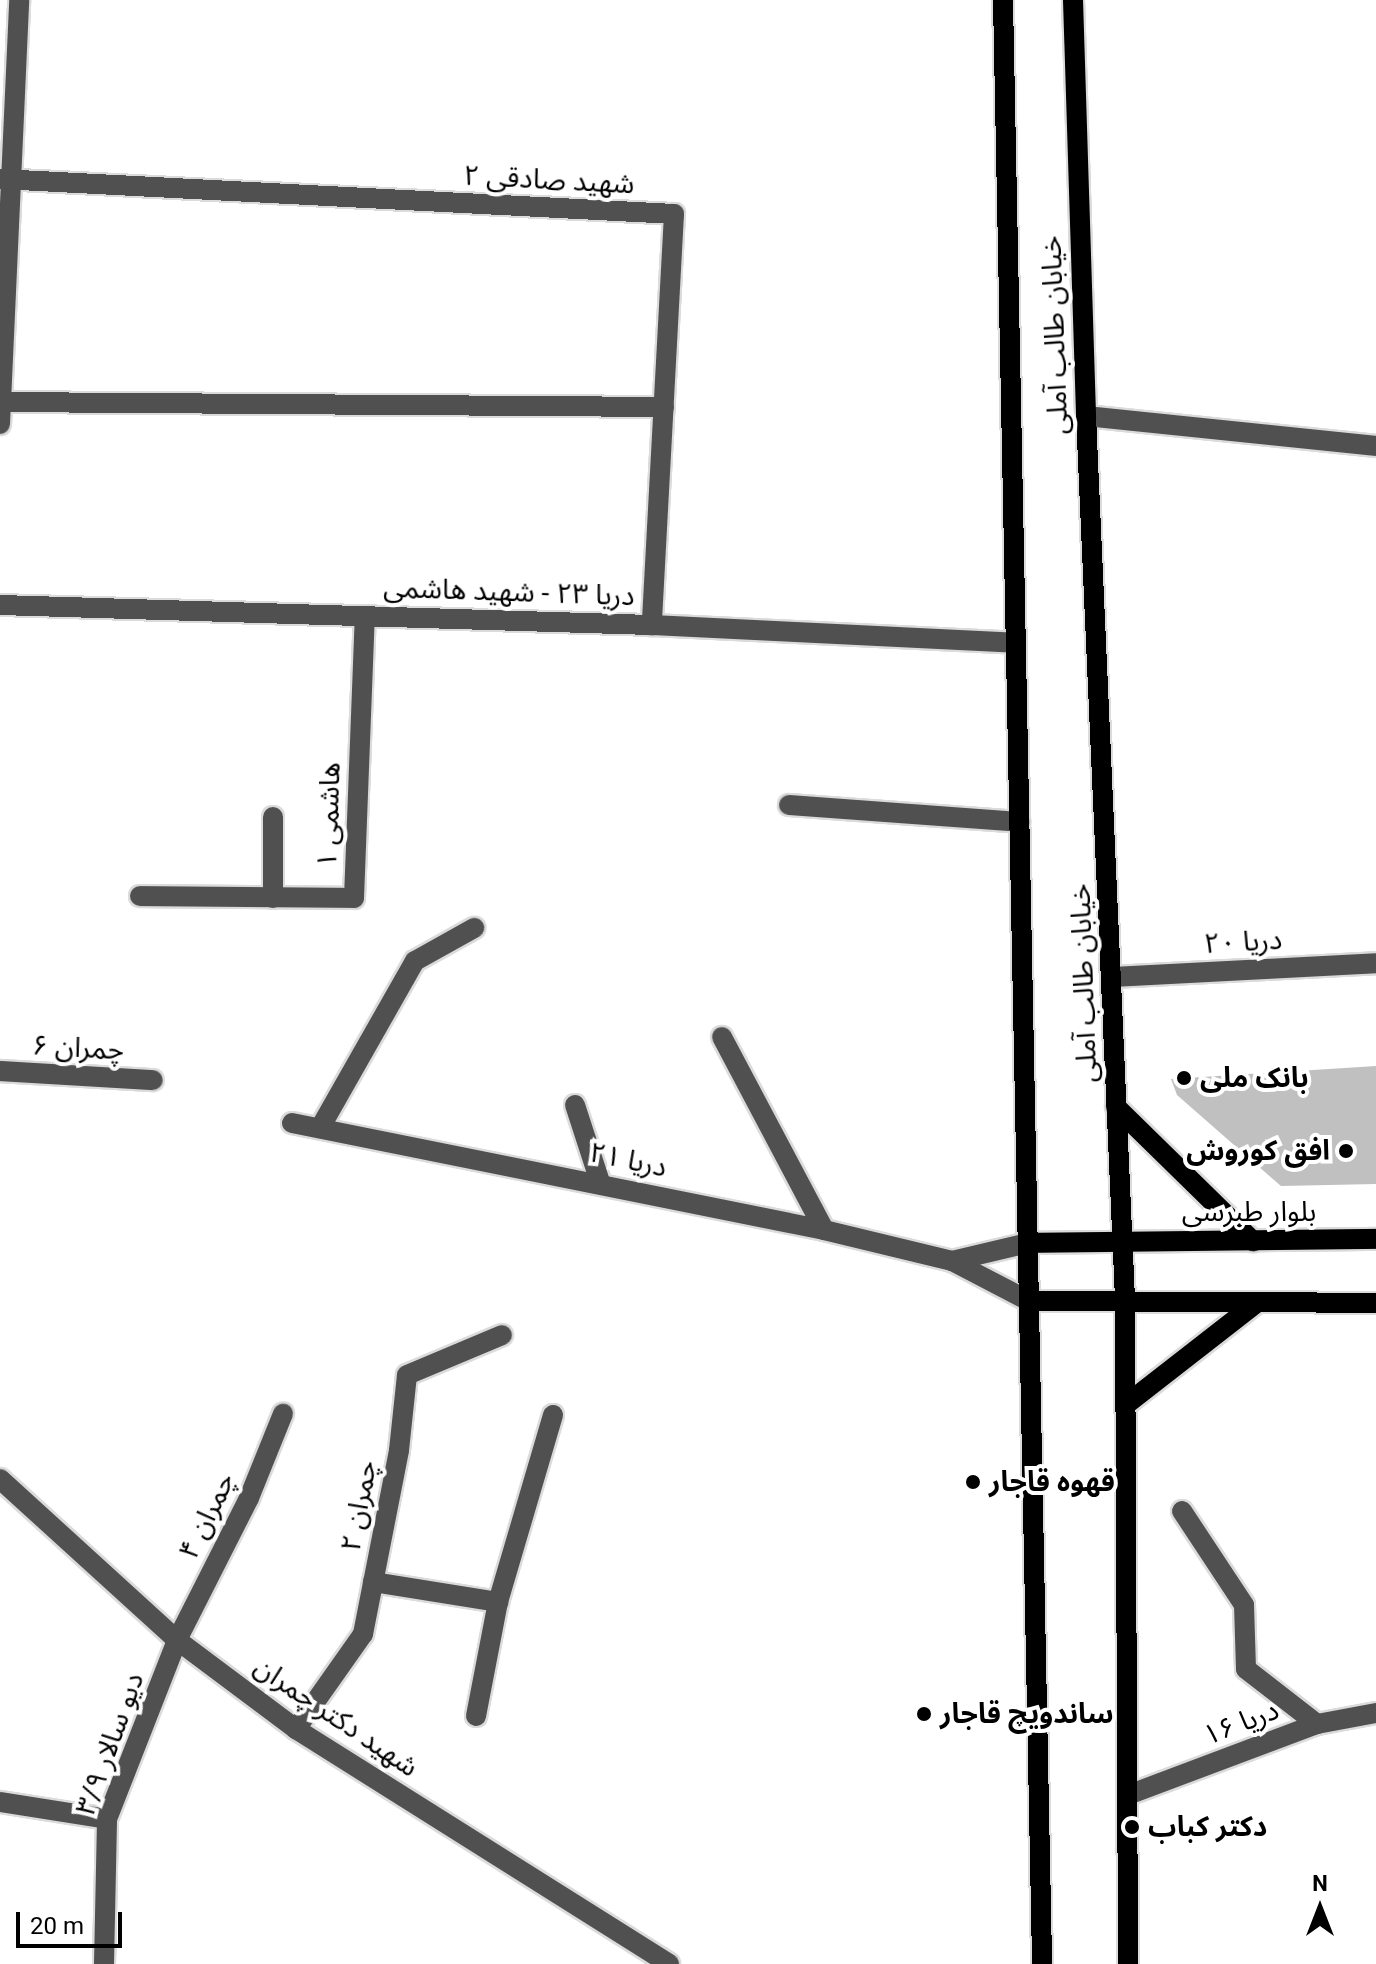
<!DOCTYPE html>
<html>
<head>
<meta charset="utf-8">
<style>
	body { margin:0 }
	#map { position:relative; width:1376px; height:1964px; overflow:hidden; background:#fff; font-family:Roboto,"Noto Sans Arabic",sans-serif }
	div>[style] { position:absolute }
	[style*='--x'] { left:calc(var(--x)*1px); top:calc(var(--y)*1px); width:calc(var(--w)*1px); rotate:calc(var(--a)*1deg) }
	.building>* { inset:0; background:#c0c0c0 }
	.roads { filter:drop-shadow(2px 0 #dbdbdb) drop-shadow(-2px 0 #dbdbdb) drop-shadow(0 2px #dbdbdb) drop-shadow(0 -2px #dbdbdb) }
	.minor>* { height:20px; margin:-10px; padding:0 10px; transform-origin:10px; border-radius:10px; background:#505050 }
	.major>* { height:20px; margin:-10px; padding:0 10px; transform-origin:10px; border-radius:10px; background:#000 }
	.dots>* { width:22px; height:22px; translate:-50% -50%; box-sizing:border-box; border:4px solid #fff; border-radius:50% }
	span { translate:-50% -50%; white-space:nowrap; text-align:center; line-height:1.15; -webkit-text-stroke:8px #fff; paint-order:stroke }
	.street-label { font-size:28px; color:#000 }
	.poi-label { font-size:28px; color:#000; font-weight:700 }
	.left { translate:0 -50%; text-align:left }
	.right { translate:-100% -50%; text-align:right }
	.north { position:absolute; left:1280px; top:1868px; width:80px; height:80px; -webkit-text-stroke:6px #fff; paint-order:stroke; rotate:0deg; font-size:22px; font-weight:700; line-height:32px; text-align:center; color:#000 }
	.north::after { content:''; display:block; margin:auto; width:28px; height:36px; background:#000; clip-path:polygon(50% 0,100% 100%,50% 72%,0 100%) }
	.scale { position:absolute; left:16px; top:1912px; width:106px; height:36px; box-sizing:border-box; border:4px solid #000; border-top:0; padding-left:10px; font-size:24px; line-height:28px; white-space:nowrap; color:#000; -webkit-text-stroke:6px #fff; paint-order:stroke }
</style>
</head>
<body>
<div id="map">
	<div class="building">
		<div style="clip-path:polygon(1376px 1066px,1376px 1184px,1281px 1186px,1177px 1095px,1171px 1079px)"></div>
	</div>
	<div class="roads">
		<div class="minor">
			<div style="--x:0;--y:179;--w:675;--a:2.97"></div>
			<div style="--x:674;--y:214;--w:412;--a:93.1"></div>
			<div style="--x:1;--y:402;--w:663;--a:0.43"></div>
			<div style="--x:1086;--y:416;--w:292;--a:5.9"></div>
			<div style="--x:0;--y:424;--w:424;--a:-87.4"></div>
			<div style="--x:0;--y:605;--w:652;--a:1.76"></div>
			<div style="--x:652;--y:625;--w:364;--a:2.8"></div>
			<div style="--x:789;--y:805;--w:231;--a:4.2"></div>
			<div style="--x:273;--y:817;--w:81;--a:90"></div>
			<div style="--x:140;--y:896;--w:214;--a:0.5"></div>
			<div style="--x:354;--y:898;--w:282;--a:-87.8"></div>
			<div style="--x:1113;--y:977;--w:263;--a:-3"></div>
			<div style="--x:722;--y:1037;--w:218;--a:62.1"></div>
			<div style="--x:0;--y:1071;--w:153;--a:3.4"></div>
			<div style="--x:575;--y:1105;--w:81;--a:72"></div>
			<div style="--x:292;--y:1123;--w:543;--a:11.37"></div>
			<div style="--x:824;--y:1230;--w:132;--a:13.6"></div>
			<div style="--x:952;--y:1261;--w:87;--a:27.5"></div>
			<div style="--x:320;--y:1128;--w:192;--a:-60.4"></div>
			<div style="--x:415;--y:961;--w:68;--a:-29.2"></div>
			<div style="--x:952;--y:1261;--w:78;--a:-13.3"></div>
			<div style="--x:0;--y:1479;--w:239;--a:42.3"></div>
			<div style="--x:177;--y:1640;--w:149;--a:36.8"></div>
			<div style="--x:296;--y:1729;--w:441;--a:32.2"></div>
			<div style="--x:1182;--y:1511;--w:113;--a:56.6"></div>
			<div style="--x:1244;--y:1605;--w:64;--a:88.2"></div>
			<div style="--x:1246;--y:1669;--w:90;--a:37.8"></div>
			<div style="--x:373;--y:1582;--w:127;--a:9.1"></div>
			<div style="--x:476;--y:1716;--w:116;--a:-79.1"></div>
			<div style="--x:498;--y:1602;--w:195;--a:-73.6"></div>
			<div style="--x:296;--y:1729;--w:116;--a:-54.8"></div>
			<div style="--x:363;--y:1634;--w:187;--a:-78.9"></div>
			<div style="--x:399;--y:1450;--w:75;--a:-83.9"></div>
			<div style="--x:407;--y:1375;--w:103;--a:-22.8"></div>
			<div style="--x:1128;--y:1795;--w:202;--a:-20.6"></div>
			<div style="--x:1317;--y:1724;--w:60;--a:-10.6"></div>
			<div style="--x:0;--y:1802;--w:108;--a:9"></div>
			<div style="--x:104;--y:1964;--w:145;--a:-88.8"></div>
			<div style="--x:107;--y:1819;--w:192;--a:-68.6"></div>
			<div style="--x:177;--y:1640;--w:159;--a:-63.1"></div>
			<div style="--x:249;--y:1498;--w:91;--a:-68"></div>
		</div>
		<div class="major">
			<div style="--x:1003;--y:0;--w:1964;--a:88.86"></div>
			<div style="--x:1073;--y:0;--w:416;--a:88.2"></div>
			<div style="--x:1086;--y:416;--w:885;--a:87.47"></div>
			<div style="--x:1125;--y:1300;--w:664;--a:89.74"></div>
			<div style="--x:1116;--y:1107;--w:192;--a:44.4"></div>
			<div style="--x:1028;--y:1243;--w:348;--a:-0.7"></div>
			<div style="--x:1029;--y:1301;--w:347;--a:0.3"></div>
			<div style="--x:1128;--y:1403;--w:161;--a:-37.9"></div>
		</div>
	</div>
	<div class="dots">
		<div style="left:1184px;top:1078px;background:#000"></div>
		<div style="left:1346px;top:1151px;background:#000"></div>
		<div style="left:973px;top:1482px;background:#000"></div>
		<div style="left:924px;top:1714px;background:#000"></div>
		<div style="left:1132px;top:1827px;background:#000"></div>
	</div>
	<div class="street-label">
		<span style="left:549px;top:180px;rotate:3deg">شهید صادقی ۲</span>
		<span style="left:1055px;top:335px;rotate:-92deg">خیابان طالب آملی</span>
		<span style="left:509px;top:592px;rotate:2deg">دریا ۲۳ - شهید هاشمی</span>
		<span style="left:329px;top:815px;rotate:-88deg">هاشمی ۱</span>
		<span style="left:1243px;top:942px;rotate:-3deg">دریا ۲۰</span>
		<span style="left:1084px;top:983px;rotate:-92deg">خیابان طالب آملی</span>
		<span style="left:78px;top:1048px;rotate:3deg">چمران ۶</span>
		<span style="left:628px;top:1160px;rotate:12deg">دریا ۲۱</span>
		<span style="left:1249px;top:1212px">بلوار طبرسی</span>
		<span style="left:359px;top:1506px;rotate:-79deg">چمران ۲</span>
		<span style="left:207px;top:1516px;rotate:-64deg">چمران ۴</span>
		<span style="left:336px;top:1717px;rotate:34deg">شهید دکتر چمران</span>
		<span style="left:1241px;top:1723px;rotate:-21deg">دریا ۱۶</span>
		<span style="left:110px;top:1744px;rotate:-70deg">دیو سالار ۳/۹</span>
	</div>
	<div class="poi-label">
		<span class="left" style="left:1200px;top:1078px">بانک ملی</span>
		<span class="right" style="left:1330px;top:1151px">افق کوروش</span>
		<span class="left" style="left:989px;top:1482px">قهوه قاجار</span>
		<span class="left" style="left:940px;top:1714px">ساندویچ قاجار</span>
		<span class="left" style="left:1148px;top:1827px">دكتر كباب</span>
	</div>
	<div class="north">N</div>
	<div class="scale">20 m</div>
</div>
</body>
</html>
